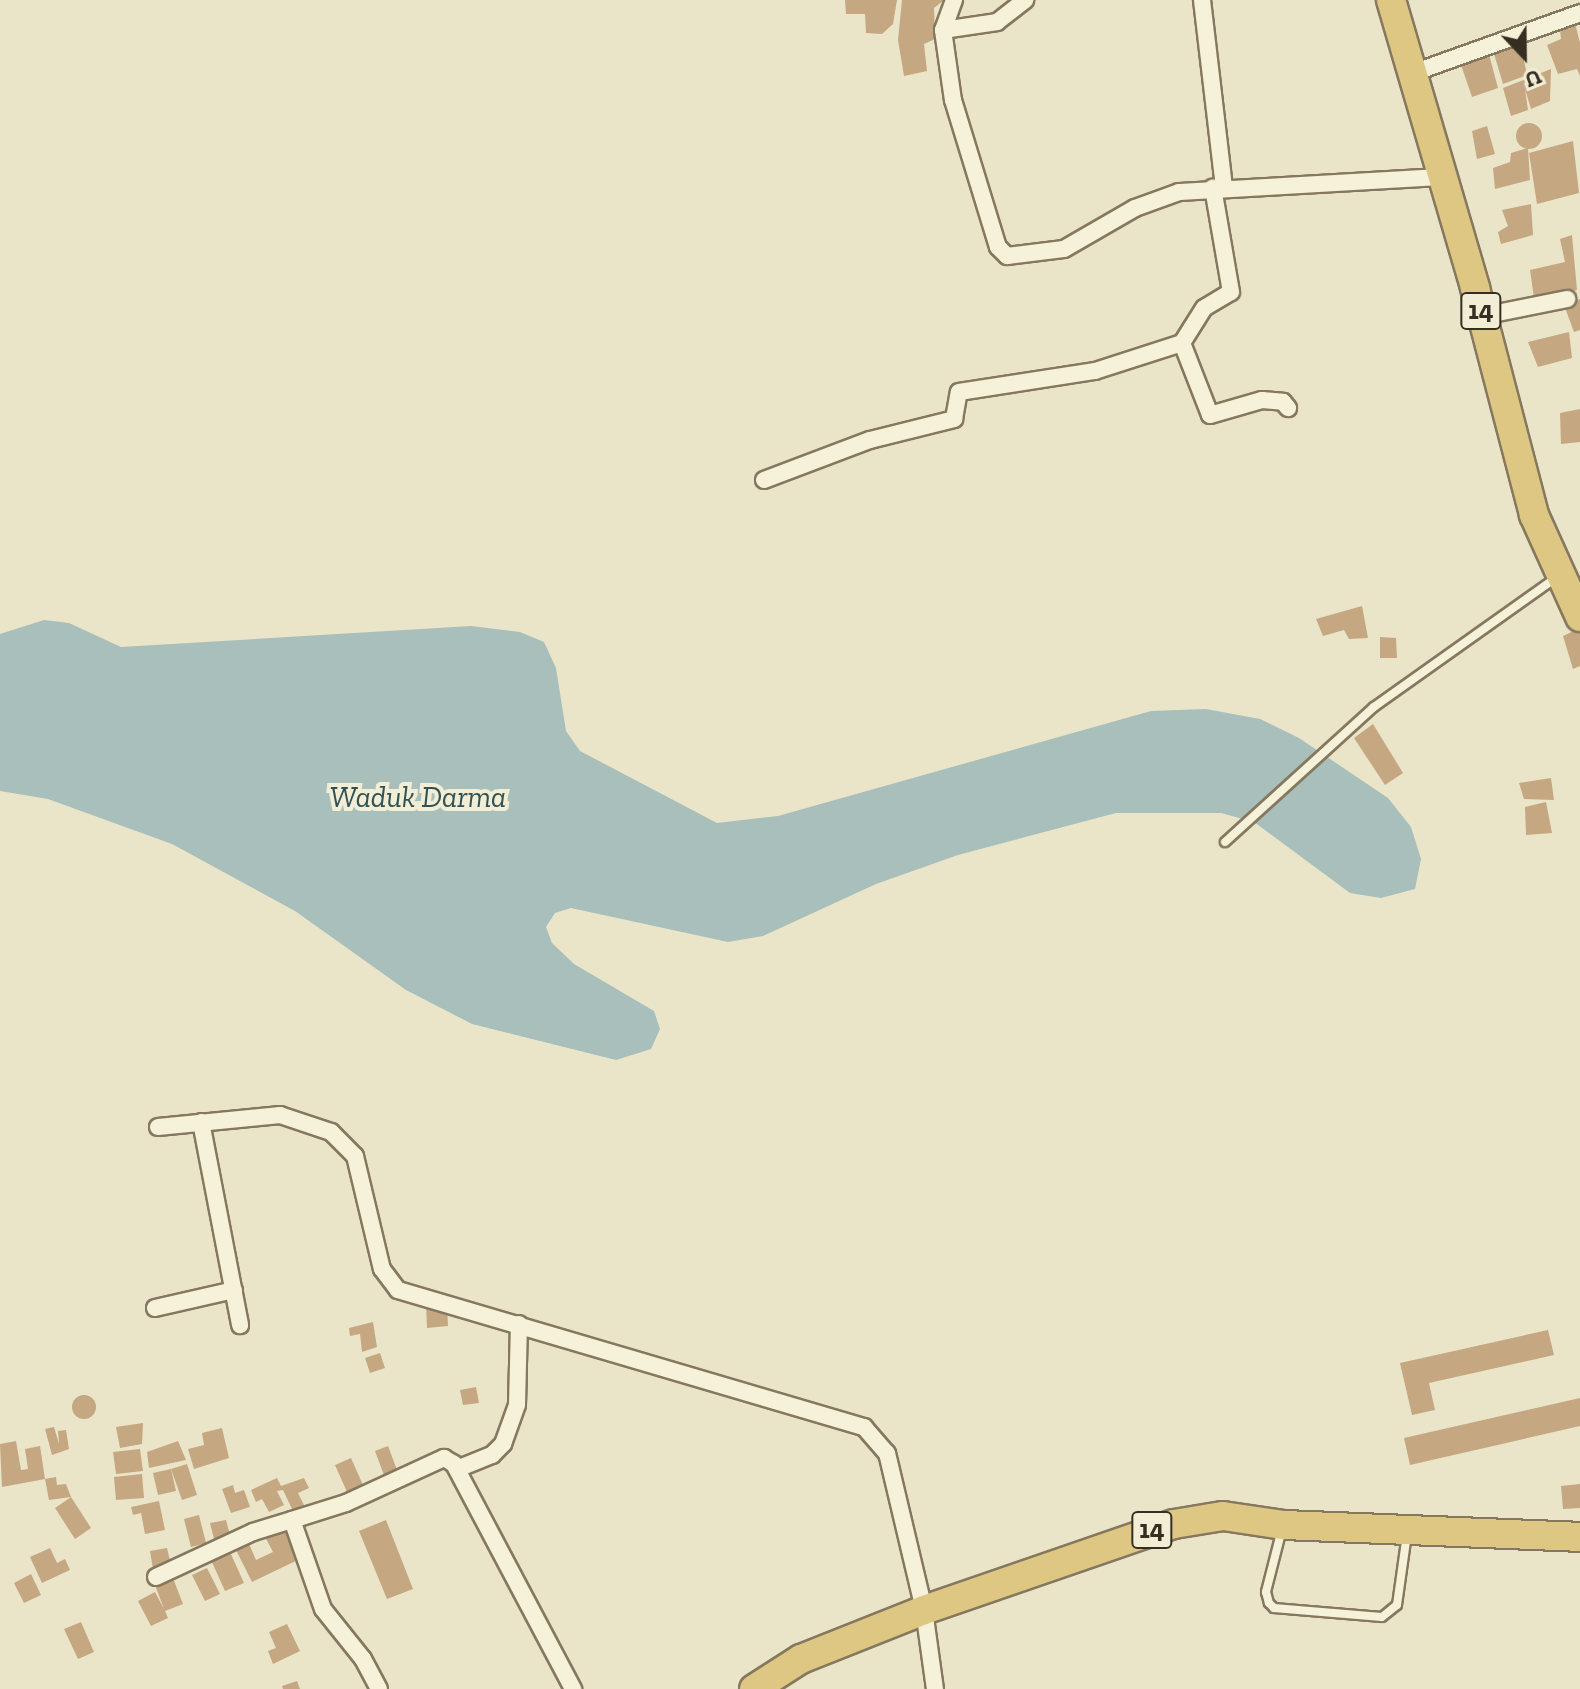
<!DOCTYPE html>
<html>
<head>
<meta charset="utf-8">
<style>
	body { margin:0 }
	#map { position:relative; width:1580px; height:1689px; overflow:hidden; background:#eae5c8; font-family:"Zilla Slab",serif }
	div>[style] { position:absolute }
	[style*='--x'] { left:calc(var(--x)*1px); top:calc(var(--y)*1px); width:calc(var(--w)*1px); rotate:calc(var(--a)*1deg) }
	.water>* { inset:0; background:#a8bfbb }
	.building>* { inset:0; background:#c5a781 }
	.round { border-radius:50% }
	.roads { filter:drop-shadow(2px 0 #85785e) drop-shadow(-2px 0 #85785e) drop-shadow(0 2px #85785e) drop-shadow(0 -2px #85785e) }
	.service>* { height:8px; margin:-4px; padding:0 4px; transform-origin:4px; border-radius:4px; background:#f6f2da }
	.minor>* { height:16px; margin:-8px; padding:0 8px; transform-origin:8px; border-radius:8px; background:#f6f2da }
	.trunk>* { height:28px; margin:-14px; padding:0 14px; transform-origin:14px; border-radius:14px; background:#dec782 }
	span { translate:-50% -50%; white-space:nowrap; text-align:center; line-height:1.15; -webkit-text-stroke:8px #f2eed6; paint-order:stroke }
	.shield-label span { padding:2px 6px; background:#f2eed6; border:2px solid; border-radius:6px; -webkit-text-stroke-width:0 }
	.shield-label { font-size:26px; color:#362e21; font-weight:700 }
	.water-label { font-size:30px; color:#315255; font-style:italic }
	.north { position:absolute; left:1484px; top:16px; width:80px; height:80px; -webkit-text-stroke:6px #f2eed6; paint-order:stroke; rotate:158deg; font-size:22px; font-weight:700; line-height:32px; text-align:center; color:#362e21 }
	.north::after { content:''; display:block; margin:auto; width:28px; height:36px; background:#362e21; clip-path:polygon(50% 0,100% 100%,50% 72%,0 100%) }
</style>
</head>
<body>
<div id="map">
	<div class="water">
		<div style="clip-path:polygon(44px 620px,69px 623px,121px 647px,471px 626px,520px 632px,544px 642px,556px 668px,566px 731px,580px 751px,717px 823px,778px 816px,1151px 711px,1206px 709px,1260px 719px,1299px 738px,1388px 798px,1411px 827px,1421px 859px,1415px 889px,1381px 898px,1350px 893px,1254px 822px,1221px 813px,1116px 813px,958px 855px,876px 884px,763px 936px,728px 942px,571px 908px,555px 913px,546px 927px,552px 943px,574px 964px,654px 1011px,660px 1029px,651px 1049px,616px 1060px,472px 1024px,406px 990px,295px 911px,172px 844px,48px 799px,0 791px,0 634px)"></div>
	</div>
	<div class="building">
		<div style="clip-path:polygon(845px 0,897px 0,893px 24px,882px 34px,866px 33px,865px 14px,846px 14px)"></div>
		<div style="clip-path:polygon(902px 0,944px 0,934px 8px,935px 39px,924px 44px,927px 71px,904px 76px,898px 40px)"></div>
		<div style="clip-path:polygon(1575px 23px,1580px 43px,1580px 76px,1577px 69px,1558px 74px,1547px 45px,1561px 39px,1560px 29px)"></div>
		<div style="clip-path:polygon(1519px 36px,1527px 75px,1503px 84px,1492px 47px)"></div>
		<div style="clip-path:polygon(1487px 47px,1498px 88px,1472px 97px,1459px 59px)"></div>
		<div style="clip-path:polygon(1551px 69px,1550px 101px,1531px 109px,1525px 89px,1528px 110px,1511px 116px,1503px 88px)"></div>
		<div class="round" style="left:1516px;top:123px;width:26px;height:26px"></div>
		<div style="clip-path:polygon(1487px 126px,1495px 154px,1477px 159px,1472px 131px)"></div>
		<div style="clip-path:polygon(1573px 141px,1579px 193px,1537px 204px,1529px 153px)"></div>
		<div style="clip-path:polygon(1528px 148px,1530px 180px,1495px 189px,1493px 168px,1510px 162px,1511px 153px)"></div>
		<div style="clip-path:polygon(1531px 204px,1533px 235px,1501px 244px,1498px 232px,1508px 226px,1502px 210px)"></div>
		<div style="clip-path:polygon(1572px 235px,1577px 290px,1534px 298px,1530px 270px,1565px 262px,1560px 239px)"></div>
		<div style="clip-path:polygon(1580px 299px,1580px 330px,1574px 332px,1564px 305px)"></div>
		<div style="clip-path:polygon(1569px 332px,1572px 358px,1538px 367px,1528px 342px)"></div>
		<div style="clip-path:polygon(1580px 409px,1580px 442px,1561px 444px,1560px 413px)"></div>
		<div style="clip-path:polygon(1362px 606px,1368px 638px,1349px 639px,1344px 630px,1323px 636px,1316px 619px)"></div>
		<div style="clip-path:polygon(1580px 628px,1580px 666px,1573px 669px,1563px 636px)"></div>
		<div style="clip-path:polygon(1380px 637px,1396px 638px,1397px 658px,1380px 658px)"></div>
		<div style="clip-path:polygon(1373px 724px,1403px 773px,1385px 785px,1354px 738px)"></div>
		<div style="clip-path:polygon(1551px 778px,1554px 800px,1524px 799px,1519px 783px)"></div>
		<div style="clip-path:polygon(1546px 802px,1552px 833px,1526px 835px,1525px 807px)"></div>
		<div style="clip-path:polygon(426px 1304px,447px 1305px,448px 1326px,427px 1328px)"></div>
		<div style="clip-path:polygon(373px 1322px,377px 1347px,362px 1352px,360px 1334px,350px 1336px,349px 1328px)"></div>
		<div style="clip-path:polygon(1548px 1330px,1554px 1355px,1429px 1383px,1435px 1410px,1412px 1415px,1400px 1363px)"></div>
		<div style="clip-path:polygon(380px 1353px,385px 1368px,370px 1373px,365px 1358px)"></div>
		<div style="clip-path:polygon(476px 1387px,479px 1403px,463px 1405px,460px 1390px)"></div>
		<div class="round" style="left:72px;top:1395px;width:24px;height:24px"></div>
		<div style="clip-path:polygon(1580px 1398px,1580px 1426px,1410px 1465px,1404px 1438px)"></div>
		<div style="clip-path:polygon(143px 1423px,142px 1444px,120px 1448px,116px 1427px)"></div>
		<div style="clip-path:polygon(54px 1427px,59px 1444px,58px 1431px,66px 1430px,69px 1449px,52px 1455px,45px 1429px)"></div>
		<div style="clip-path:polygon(222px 1428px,229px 1458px,194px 1469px,188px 1449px,204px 1445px,202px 1433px)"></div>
		<div style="clip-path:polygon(16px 1441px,21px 1470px,28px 1469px,25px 1449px,40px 1446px,45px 1479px,2px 1487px,0 1444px)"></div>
		<div style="clip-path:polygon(178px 1441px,186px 1460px,149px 1468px,147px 1452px)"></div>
		<div style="clip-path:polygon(388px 1446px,397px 1470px,384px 1475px,375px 1451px)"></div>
		<div style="clip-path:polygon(140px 1449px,143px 1471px,116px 1474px,113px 1452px)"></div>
		<div style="clip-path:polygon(351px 1458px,363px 1485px,347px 1492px,335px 1465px)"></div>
		<div style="clip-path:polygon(187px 1464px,197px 1495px,182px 1500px,171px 1469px)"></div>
		<div style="clip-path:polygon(171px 1469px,176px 1491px,158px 1495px,153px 1473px)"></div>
		<div style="clip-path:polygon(142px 1474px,144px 1498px,116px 1500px,114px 1477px)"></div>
		<div style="clip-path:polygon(56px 1477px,57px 1485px,66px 1484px,71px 1497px,49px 1500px,45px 1479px)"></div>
		<div style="clip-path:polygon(277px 1478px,281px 1486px,304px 1478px,309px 1488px,298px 1493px,305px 1507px,293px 1511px,283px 1490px,277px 1491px,284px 1505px,269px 1512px,262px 1499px,256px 1502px,251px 1490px)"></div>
		<div style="clip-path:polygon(1580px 1484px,1580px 1508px,1563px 1509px,1561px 1486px)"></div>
		<div style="clip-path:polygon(233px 1485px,235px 1493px,244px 1490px,250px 1507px,231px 1513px,222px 1489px)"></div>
		<div style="clip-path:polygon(71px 1497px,91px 1528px,75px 1539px,55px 1508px)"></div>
		<div style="clip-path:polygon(159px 1501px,165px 1530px,145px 1534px,141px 1513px,133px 1515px,131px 1507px)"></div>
		<div style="clip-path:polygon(199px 1515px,206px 1543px,191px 1547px,184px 1519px)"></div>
		<div style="clip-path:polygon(226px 1520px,231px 1539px,215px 1543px,210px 1523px)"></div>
		<div style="clip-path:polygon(386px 1520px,413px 1589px,387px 1599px,359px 1531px)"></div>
		<div style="clip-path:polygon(287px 1526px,302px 1558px,252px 1582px,236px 1550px,249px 1544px,256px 1560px,273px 1552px,265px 1537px)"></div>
		<div style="clip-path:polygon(50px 1548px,57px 1563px,65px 1559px,70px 1570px,42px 1583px,30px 1557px)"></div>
		<div style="clip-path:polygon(167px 1548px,171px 1565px,153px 1569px,150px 1551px)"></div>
		<div style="clip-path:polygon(230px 1552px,244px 1583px,225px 1591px,211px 1560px)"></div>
		<div style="clip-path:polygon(207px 1568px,220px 1594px,205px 1601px,192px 1575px)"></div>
		<div style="clip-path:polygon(31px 1574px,41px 1595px,24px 1603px,14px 1583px)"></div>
		<div style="clip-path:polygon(173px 1578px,183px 1604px,165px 1611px,168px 1618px,151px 1626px,138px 1601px,155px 1592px,164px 1609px,155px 1585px)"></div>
		<div style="clip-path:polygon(81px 1622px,94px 1652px,78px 1659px,64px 1629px)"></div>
		<div style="clip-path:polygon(287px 1624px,300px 1651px,273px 1664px,268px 1651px,276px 1648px,269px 1632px)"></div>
		<div style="clip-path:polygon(297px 1681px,300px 1689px,283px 1689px,282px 1686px)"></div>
	</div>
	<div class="roads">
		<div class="service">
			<div style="--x:1225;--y:842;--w:201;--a:-42.2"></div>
			<div style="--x:1374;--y:707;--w:224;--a:-35.4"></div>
			<div style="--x:1282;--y:1529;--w:65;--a:104.3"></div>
			<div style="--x:1266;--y:1592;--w:11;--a:75"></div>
			<div style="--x:1269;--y:1603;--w:7;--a:45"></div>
			<div style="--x:1274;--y:1608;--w:108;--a:4.8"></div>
			<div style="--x:1382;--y:1617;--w:19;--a:-39"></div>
			<div style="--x:1397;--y:1605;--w:72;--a:-82"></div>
		</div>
		<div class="minor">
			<div style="--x:954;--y:0;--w:32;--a:110"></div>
			<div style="--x:943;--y:30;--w:55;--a:-8.4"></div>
			<div style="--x:997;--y:22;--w:36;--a:-38"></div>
			<div style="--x:1202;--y:0;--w:189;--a:83.3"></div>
			<div style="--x:943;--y:30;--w:71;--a:81.9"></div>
			<div style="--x:953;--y:100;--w:154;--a:73"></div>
			<div style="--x:998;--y:247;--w:13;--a:45"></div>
			<div style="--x:1007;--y:256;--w:57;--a:-7"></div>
			<div style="--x:1064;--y:249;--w:82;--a:-30"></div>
			<div style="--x:1135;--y:208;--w:47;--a:-20"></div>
			<div style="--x:1179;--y:192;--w:262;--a:-3.3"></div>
			<div style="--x:1410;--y:74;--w:181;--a:-19.7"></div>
			<div style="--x:1482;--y:316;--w:87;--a:-11.3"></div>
			<div style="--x:1182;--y:343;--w:77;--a:68.7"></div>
			<div style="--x:1210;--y:415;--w:54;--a:-16.1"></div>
			<div style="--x:1262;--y:400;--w:21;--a:5"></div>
			<div style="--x:1283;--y:402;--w:8;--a:50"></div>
			<div style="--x:764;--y:480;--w:113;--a:-20.7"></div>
			<div style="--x:870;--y:440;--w:87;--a:-14"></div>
			<div style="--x:954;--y:419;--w:27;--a:-80"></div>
			<div style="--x:959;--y:392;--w:138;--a:-8.8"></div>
			<div style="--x:1095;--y:371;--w:91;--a:-17.8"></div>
			<div style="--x:1182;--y:343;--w:41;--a:-57.8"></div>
			<div style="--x:1204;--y:308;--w:31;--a:-31"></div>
			<div style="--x:1231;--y:292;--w:106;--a:-99.8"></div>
			<div style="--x:201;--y:1122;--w:207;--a:79.1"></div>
			<div style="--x:158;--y:1127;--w:123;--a:-5.6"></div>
			<div style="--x:280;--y:1115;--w:54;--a:18.4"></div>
			<div style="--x:331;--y:1132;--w:34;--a:45"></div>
			<div style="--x:355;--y:1156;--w:116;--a:76.6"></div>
			<div style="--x:382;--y:1269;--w:26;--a:53"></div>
			<div style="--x:398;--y:1290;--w:486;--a:16.4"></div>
			<div style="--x:864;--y:1427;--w:35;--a:49"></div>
			<div style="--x:887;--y:1453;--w:161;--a:76.7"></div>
			<div style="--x:924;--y:1610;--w:80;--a:82.1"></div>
			<div style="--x:155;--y:1308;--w:81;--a:-12.8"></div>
			<div style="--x:457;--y:1469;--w:38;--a:-22"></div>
			<div style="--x:492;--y:1455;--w:16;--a:-45"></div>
			<div style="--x:503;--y:1444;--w:41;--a:-70.3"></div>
			<div style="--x:517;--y:1405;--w:81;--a:-88.6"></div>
			<div style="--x:156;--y:1577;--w:107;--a:-24.9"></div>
			<div style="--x:253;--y:1532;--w:41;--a:-17.1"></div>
			<div style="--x:379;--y:1689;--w:34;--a:-118"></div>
			<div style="--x:363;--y:1659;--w:64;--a:-128.7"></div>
			<div style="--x:323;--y:1609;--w:94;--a:-109.2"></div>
			<div style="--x:292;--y:1520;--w:57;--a:-17.5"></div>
			<div style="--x:346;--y:1503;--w:108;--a:-24.7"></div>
			<div style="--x:444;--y:1458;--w:12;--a:31"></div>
			<div style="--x:454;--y:1464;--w:255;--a:62.1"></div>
		</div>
		<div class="trunk">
			<div style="--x:1391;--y:0;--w:300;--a:73.7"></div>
			<div style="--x:1475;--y:288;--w:235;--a:75.4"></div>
			<div style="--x:1534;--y:515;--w:112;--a:65.7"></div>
			<div style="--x:754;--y:1689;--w:56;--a:-32.6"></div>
			<div style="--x:801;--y:1659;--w:132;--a:-21.7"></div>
			<div style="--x:924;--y:1610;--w:264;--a:-19"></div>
			<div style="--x:1174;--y:1524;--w:50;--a:-9.3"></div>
			<div style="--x:1223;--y:1516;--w:62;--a:8.4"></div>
			<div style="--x:1284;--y:1525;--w:296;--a:2.3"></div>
		</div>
	</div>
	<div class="shield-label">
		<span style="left:1481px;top:311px">14</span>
		<span style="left:1152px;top:1530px">14</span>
	</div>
	<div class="water-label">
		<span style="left:418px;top:797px">Waduk Darma</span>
	</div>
	<div class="north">U</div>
</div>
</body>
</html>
